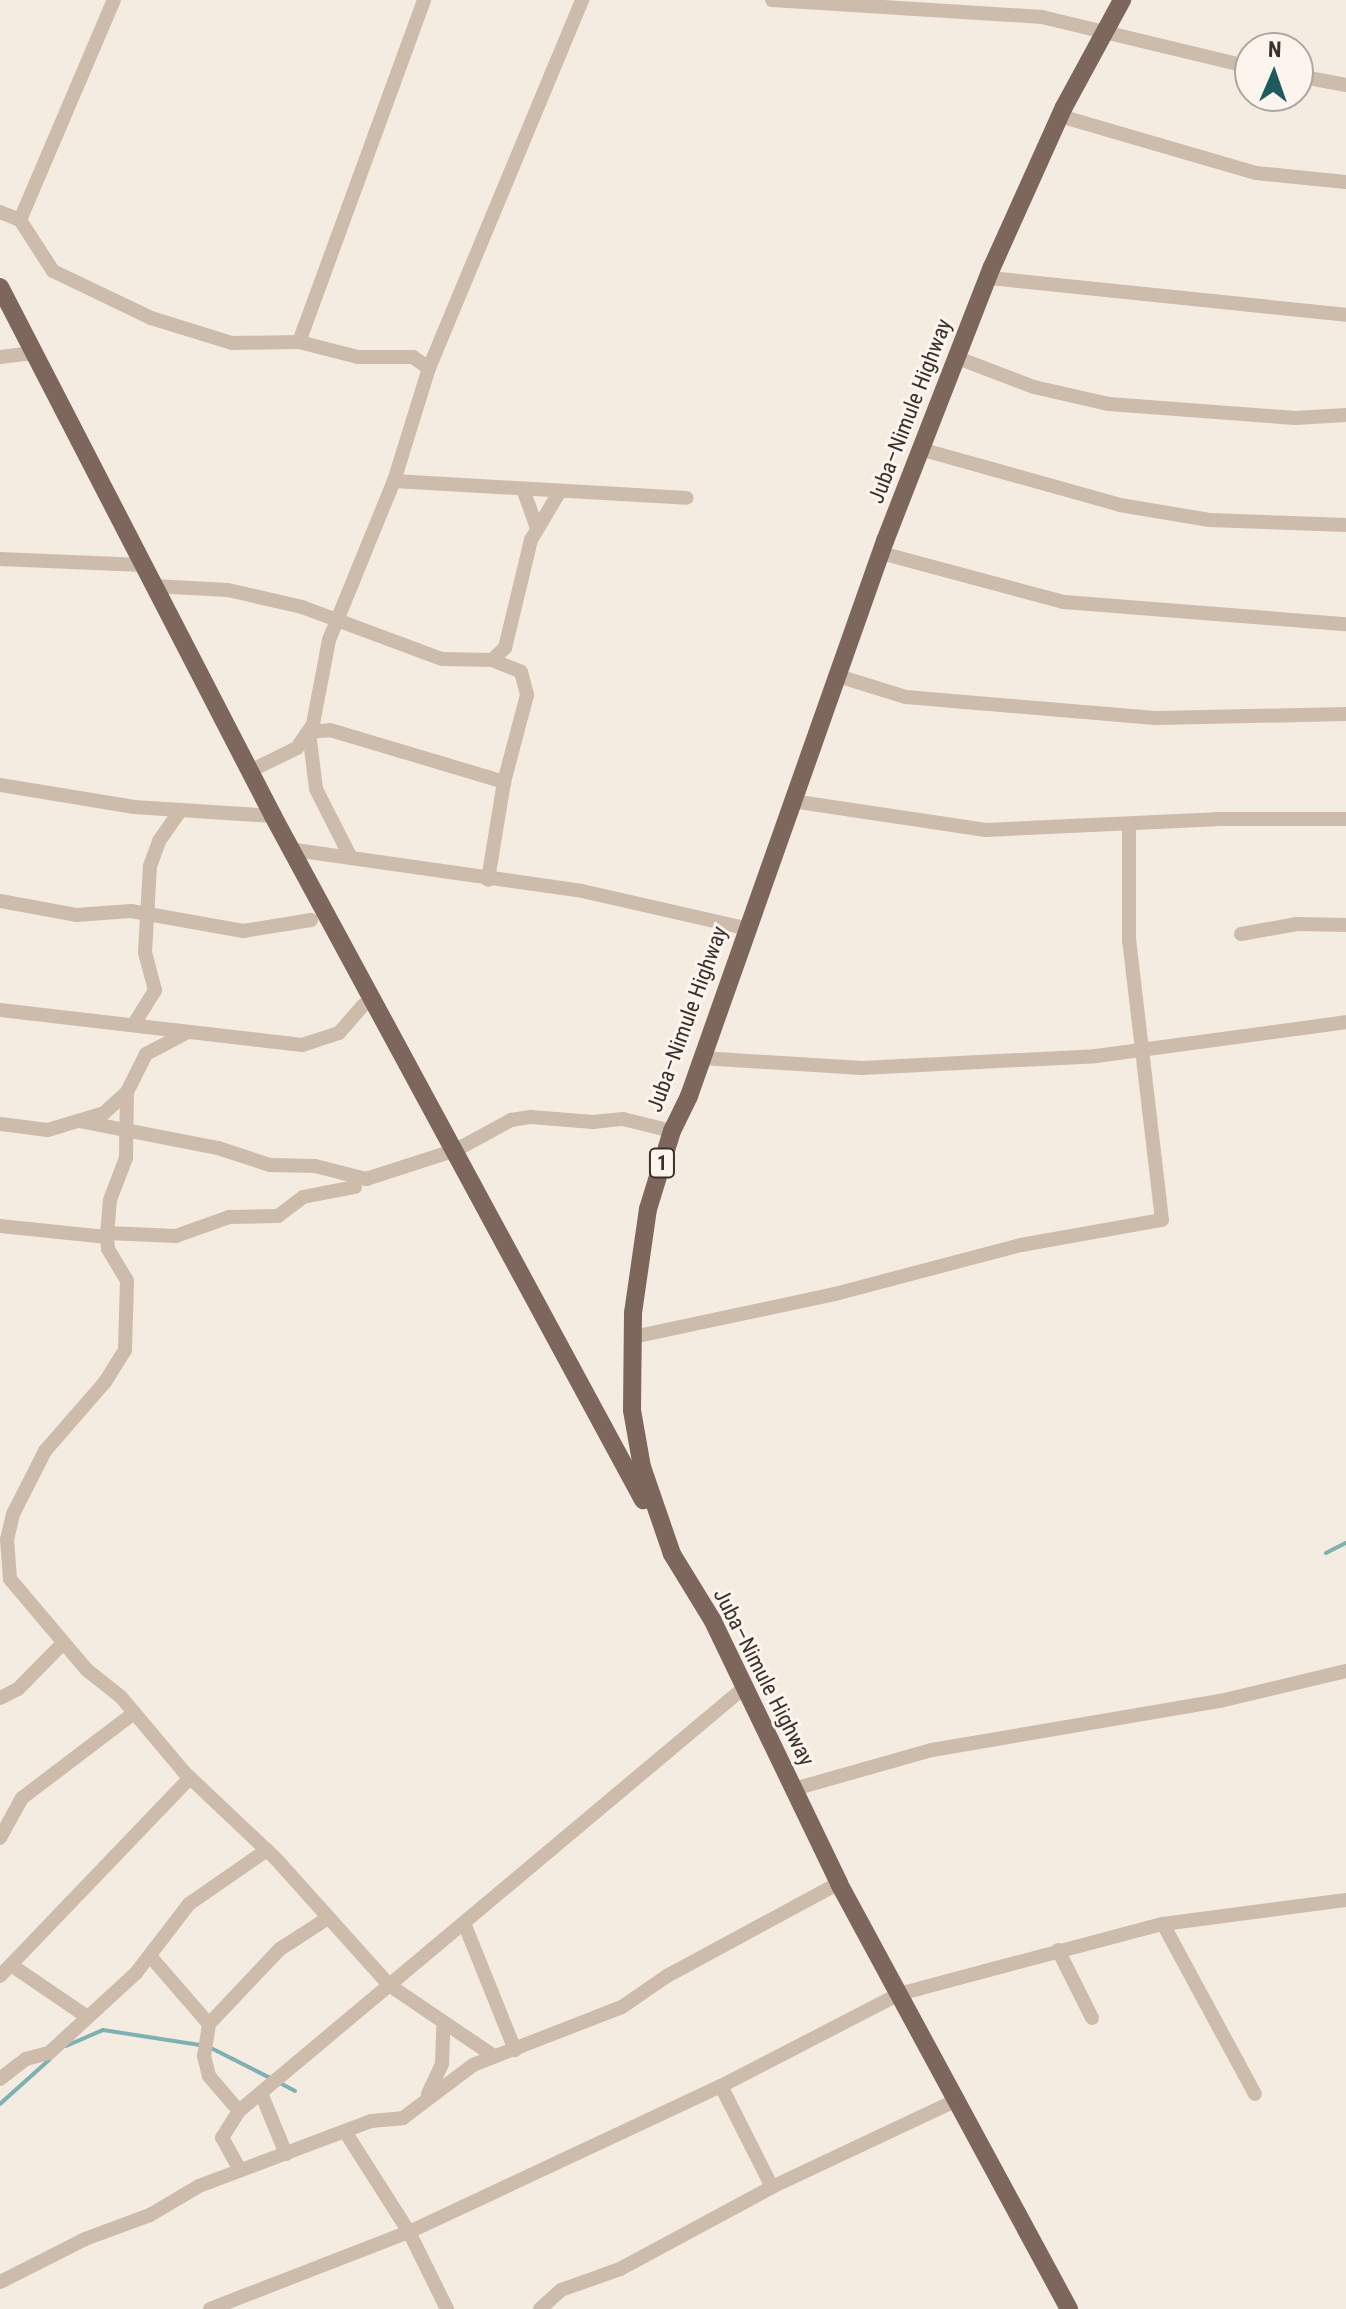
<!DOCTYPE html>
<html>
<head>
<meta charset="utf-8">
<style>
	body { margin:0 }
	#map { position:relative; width:1346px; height:2309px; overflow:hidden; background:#f4ebe1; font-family:"Roboto Condensed",sans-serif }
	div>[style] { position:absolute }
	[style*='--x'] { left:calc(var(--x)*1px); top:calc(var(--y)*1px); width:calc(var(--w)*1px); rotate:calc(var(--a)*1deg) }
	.stream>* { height:4px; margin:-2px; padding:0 2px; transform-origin:2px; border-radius:2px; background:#7fb0b2 }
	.minor>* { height:14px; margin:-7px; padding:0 7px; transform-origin:7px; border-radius:7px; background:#cdbbac }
	.major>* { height:18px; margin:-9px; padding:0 9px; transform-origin:9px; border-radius:9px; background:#7d675c }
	span { translate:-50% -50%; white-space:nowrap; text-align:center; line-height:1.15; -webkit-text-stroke:6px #fbf5ee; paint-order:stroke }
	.shield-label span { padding:2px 6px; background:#fbf5ee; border:2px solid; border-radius:6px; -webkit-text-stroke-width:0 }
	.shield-label { font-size:20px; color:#3b302b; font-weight:700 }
	.street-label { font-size:22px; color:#3b302b }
	.north { position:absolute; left:1234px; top:32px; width:80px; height:80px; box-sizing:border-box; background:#fbf5ee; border:2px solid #aea6a0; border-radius:50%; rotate:2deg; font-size:22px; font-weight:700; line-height:32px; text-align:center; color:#3b302b }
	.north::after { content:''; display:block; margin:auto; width:28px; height:36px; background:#1f5a5e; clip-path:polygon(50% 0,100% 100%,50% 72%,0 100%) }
</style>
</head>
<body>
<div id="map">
	<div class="stream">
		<div style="--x:1326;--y:1553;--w:22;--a:-27"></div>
		<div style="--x:66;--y:2046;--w:40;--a:-23.4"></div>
		<div style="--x:103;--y:2030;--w:98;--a:8.8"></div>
		<div style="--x:209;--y:2047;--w:71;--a:26.9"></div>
		<div style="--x:280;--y:2083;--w:17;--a:28"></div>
		<div style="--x:0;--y:2104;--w:67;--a:-42"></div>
	</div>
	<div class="minor">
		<div style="--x:772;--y:0;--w:271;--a:3.6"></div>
		<div style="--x:1042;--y:17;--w:214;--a:13.5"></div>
		<div style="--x:1298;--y:76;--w:49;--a:10.6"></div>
		<div style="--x:1060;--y:116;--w:204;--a:16.2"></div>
		<div style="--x:1256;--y:173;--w:90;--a:5.7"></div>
		<div style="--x:0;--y:212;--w:22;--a:22"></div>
		<div style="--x:20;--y:220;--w:61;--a:57.1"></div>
		<div style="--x:53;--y:271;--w:109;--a:25.6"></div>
		<div style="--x:151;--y:318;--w:85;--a:17.2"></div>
		<div style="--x:232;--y:343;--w:67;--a:-0.9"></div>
		<div style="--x:299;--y:342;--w:61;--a:14.3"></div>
		<div style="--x:358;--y:357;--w:55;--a:0"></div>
		<div style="--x:413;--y:357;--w:19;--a:35"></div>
		<div style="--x:20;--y:220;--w:239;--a:-66.9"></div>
		<div style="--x:990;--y:278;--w:358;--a:5.9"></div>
		<div style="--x:299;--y:342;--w:364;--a:-69.9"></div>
		<div style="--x:0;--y:357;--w:33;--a:-7"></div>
		<div style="--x:955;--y:357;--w:85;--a:20.8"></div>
		<div style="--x:1034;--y:387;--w:77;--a:12.8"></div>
		<div style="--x:1109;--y:404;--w:187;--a:4.3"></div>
		<div style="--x:1295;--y:418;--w:51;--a:-3.4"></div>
		<div style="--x:920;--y:449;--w:208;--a:15.6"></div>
		<div style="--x:1120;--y:505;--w:91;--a:9.5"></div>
		<div style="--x:1210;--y:520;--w:136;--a:2.1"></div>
		<div style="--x:394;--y:481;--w:293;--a:3.3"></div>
		<div style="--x:523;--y:489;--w:41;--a:70.3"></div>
		<div style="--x:881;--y:553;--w:189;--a:15"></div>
		<div style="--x:1064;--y:602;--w:283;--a:4.5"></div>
		<div style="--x:0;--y:559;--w:142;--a:2.4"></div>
		<div style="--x:153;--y:586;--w:75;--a:3.1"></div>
		<div style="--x:228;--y:590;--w:76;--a:12.9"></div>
		<div style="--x:302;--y:607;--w:149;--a:20.4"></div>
		<div style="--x:442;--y:659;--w:50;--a:1.1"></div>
		<div style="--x:492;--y:660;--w:31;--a:22"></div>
		<div style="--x:521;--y:672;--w:24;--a:75"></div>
		<div style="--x:527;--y:695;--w:90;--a:104.8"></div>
		<div style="--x:504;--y:782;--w:99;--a:99.3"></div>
		<div style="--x:492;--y:660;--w:18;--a:-43"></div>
		<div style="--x:505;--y:648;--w:111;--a:-76.5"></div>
		<div style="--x:531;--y:540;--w:57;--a:-59.4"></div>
		<div style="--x:838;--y:676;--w:71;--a:17.2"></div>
		<div style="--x:906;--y:697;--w:253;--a:4.8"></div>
		<div style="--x:1158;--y:718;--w:188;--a:-1.2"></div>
		<div style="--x:250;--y:771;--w:52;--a:-26.1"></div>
		<div style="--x:297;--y:748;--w:29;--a:-56"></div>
		<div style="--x:313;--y:724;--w:86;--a:-79.2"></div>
		<div style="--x:329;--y:640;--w:172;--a:-67.8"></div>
		<div style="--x:394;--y:481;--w:118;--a:-72.8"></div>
		<div style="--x:429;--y:368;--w:399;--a:-67.4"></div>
		<div style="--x:0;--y:785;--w:136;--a:9.3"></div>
		<div style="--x:134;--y:807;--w:139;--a:3.7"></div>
		<div style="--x:792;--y:801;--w:196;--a:8.5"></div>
		<div style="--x:986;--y:830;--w:230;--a:-2.7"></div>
		<div style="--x:1216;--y:819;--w:130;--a:0"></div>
		<div style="--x:295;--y:850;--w:290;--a:8.1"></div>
		<div style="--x:582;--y:891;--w:167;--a:12.8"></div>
		<div style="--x:351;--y:858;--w:77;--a:-116.9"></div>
		<div style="--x:316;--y:789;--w:57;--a:-97"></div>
		<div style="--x:309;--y:732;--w:21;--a:-5"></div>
		<div style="--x:330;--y:730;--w:182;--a:16.6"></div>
		<div style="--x:0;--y:901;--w:77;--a:10.4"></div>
		<div style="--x:76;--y:915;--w:55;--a:-4.2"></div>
		<div style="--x:131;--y:911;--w:114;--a:10.1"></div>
		<div style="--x:243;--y:931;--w:69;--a:-9.2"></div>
		<div style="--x:1241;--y:934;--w:57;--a:-10.1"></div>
		<div style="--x:1297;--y:924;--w:49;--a:1.2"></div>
		<div style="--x:0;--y:1010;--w:304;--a:6.6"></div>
		<div style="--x:302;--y:1045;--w:39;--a:-18"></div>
		<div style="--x:339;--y:1033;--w:37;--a:-49"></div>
		<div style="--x:134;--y:1024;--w:40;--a:-58"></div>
		<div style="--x:155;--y:990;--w:39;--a:-105"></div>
		<div style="--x:145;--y:952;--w:86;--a:-86.7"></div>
		<div style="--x:150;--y:866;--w:27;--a:-70"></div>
		<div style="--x:159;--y:841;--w:38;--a:-55"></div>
		<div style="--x:702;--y:1058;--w:160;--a:3.6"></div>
		<div style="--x:862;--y:1068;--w:234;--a:-2.9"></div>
		<div style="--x:1096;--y:1056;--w:252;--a:-7.7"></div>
		<div style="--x:127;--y:1092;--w:66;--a:90.9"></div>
		<div style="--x:126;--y:1158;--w:45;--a:110.9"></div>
		<div style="--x:110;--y:1200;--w:37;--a:95"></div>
		<div style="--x:107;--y:1237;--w:12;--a:85"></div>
		<div style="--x:108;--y:1249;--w:37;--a:59"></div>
		<div style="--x:127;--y:1281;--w:69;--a:91.7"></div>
		<div style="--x:125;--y:1350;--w:38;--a:122"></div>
		<div style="--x:105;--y:1382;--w:91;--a:131"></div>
		<div style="--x:45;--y:1451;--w:71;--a:116.9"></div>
		<div style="--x:13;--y:1514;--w:26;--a:103"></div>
		<div style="--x:7;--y:1539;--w:40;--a:85.7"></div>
		<div style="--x:10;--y:1579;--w:119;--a:49.8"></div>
		<div style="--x:87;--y:1670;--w:43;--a:38.5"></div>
		<div style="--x:121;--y:1697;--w:98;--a:50"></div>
		<div style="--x:184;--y:1772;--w:128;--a:43.4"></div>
		<div style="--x:277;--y:1860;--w:168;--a:48.1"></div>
		<div style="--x:389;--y:1985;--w:127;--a:34.1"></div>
		<div style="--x:79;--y:1121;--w:142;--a:11"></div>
		<div style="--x:218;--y:1148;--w:55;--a:18.1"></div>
		<div style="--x:270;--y:1165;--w:45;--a:1.3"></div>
		<div style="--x:315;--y:1166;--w:53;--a:14.3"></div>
		<div style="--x:366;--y:1179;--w:95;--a:-17.9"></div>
		<div style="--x:456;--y:1150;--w:63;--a:-28.6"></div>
		<div style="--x:511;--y:1120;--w:20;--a:-9"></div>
		<div style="--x:531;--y:1117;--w:62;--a:4.6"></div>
		<div style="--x:593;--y:1122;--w:30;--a:-6"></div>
		<div style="--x:623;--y:1119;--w:50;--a:13.8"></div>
		<div style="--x:0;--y:1124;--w:48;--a:7.1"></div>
		<div style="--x:48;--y:1130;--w:59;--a:-16.9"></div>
		<div style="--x:104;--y:1113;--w:31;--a:-42"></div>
		<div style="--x:127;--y:1092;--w:42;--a:-63.4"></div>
		<div style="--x:146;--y:1054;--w:45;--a:-27.7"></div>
		<div style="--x:0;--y:1226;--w:108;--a:5.9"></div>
		<div style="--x:107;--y:1233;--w:69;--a:2.5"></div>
		<div style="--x:176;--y:1236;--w:56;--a:-19.7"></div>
		<div style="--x:229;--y:1217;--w:49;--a:-1.2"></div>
		<div style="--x:278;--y:1216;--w:31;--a:-37"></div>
		<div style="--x:303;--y:1197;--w:53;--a:-10.9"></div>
		<div style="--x:633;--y:1337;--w:207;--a:-12"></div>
		<div style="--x:835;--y:1294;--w:192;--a:-14.8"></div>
		<div style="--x:1021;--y:1245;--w:143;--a:-10.1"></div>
		<div style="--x:1162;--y:1220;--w:281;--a:-96.7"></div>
		<div style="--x:1129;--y:941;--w:115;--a:-90"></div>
		<div style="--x:0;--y:1698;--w:20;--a:-27"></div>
		<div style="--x:18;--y:1689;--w:64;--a:-45.6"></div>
		<div style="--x:794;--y:1789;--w:143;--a:-15.8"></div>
		<div style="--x:932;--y:1750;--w:292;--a:-9.7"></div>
		<div style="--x:1220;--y:1701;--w:130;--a:-13.4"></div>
		<div style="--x:0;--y:1838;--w:46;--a:-61.2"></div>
		<div style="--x:22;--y:1798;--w:141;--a:-37.2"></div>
		<div style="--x:464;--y:1923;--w:137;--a:68.1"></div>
		<div style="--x:1163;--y:1924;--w:193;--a:61.6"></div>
		<div style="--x:1058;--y:1950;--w:76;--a:63.4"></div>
		<div style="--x:150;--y:1956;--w:90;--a:49.1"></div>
		<div style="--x:11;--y:1965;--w:91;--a:34.2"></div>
		<div style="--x:0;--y:1976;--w:274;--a:-46.2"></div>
		<div style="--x:0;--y:2079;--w:33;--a:-38"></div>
		<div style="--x:26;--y:2059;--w:24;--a:-15"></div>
		<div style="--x:49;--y:2053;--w:118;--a:-42.6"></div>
		<div style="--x:136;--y:1973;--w:87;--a:-52.5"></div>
		<div style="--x:189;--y:1904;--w:95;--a:-34.7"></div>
		<div style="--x:721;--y:2086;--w:113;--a:63.2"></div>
		<div style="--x:261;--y:2093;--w:66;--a:67.7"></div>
		<div style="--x:428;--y:2094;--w:33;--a:-65"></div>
		<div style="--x:442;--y:2064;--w:38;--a:-88"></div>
		<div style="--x:239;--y:2111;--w:46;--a:-130.6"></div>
		<div style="--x:209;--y:2076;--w:21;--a:-104"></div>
		<div style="--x:204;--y:2056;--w:32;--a:-81"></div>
		<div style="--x:209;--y:2024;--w:103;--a:-46.6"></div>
		<div style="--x:280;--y:1949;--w:57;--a:-32.9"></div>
		<div style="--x:346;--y:2133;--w:117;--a:57.5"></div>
		<div style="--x:409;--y:2232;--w:86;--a:63.7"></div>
		<div style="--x:240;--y:2170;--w:37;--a:-119"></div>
		<div style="--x:222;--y:2138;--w:32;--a:-58"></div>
		<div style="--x:239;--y:2111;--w:662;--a:-39.97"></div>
		<div style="--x:0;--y:2282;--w:95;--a:-26.8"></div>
		<div style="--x:85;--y:2239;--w:69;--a:-20.3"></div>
		<div style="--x:150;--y:2215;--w:57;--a:-30.6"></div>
		<div style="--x:199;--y:2186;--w:184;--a:-20.7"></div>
		<div style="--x:371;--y:2121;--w:32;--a:-5"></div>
		<div style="--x:403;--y:2118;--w:88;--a:-37.1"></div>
		<div style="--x:473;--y:2065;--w:160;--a:-21.3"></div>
		<div style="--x:622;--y:2007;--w:55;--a:-34.6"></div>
		<div style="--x:667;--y:1976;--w:196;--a:-28.4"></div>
		<div style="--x:210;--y:2309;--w:213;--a:-21.2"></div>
		<div style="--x:409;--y:2232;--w:344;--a:-25.1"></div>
		<div style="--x:721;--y:2086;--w:200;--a:-27.3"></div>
		<div style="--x:899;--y:1994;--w:273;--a:-14.9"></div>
		<div style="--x:1163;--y:1924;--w:185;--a:-7.5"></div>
		<div style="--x:540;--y:2309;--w:28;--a:-42"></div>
		<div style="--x:561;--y:2290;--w:63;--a:-19.6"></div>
		<div style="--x:620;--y:2269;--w:173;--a:-28.3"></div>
		<div style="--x:772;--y:2187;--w:204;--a:-25.2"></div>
	</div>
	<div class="major">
		<div style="--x:0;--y:287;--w:595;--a:62.7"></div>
		<div style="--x:273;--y:816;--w:778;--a:61.59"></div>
		<div style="--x:1069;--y:2309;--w:484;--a:-118.4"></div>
		<div style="--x:839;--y:1883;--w:291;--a:-115.7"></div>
		<div style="--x:713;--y:1621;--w:79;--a:-121.5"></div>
		<div style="--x:672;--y:1554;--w:92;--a:-109"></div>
		<div style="--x:642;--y:1467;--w:58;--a:-100"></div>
		<div style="--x:632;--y:1410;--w:97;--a:-89.4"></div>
		<div style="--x:633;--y:1313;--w:105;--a:-81.8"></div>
		<div style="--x:648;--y:1209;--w:82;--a:-72.9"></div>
		<div style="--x:672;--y:1131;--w:39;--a:-64"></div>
		<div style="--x:689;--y:1096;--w:589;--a:-70.55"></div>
		<div style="--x:885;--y:541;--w:294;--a:-68.7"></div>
		<div style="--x:992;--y:267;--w:175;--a:-65.8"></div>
		<div style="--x:1064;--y:107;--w:122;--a:-61.5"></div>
	</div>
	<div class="shield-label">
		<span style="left:662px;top:1163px">1</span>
	</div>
	<div class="street-label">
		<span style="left:910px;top:411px;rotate:-69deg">Juba–Nimule Highway</span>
		<span style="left:687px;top:1019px;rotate:-70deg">Juba–Nimule Highway</span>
		<span style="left:764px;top:1677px;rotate:63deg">Juba–Nimule Highway</span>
	</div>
	<div class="north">N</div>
</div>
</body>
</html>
